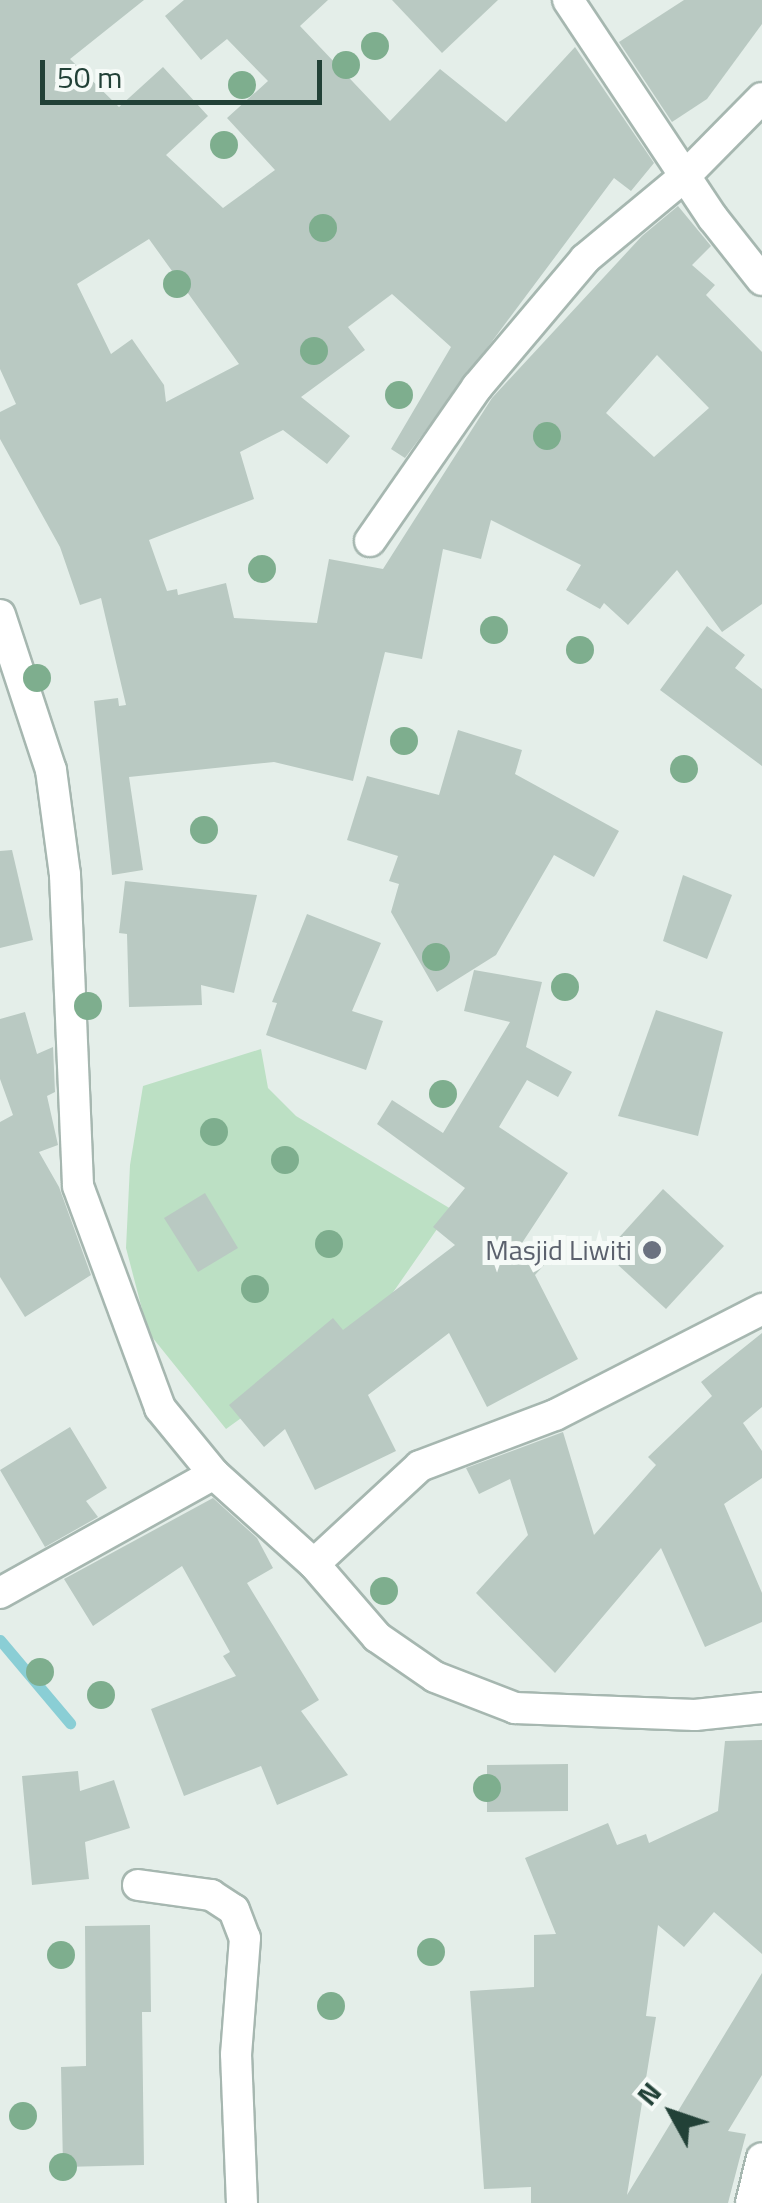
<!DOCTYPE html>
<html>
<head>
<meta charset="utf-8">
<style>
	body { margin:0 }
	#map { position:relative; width:762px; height:2203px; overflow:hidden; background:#e4eee9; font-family:"Titillium Web",sans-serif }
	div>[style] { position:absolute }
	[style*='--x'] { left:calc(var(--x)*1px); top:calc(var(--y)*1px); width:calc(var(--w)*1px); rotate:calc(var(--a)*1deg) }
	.green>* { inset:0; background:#bce0c4 }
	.stream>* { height:11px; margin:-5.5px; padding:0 5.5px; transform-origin:5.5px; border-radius:5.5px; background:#8aced5 }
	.building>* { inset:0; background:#b9c9c2 }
	.roads { filter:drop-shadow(2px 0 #a6b7b0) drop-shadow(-2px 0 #a6b7b0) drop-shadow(0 2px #a6b7b0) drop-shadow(0 -2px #a6b7b0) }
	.minor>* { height:30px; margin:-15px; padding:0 15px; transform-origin:15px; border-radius:15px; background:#fff }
	.trees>* { width:28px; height:28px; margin:-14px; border-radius:50%; background:#7eae8e }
	.dots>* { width:28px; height:28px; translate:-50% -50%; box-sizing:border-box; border:5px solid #f5faf7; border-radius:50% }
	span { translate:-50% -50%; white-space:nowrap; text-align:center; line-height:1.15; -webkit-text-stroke:10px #f5faf7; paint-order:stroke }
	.worship-label { font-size:28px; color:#5b616d }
	.right { translate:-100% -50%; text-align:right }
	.north { position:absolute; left:622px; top:2063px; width:100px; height:100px; -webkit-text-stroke:8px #f5faf7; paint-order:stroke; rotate:310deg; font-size:28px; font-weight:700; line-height:40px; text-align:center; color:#224137 }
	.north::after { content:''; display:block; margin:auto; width:35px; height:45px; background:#224137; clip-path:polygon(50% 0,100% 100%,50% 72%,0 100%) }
	.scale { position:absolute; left:40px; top:60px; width:282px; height:45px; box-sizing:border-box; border:5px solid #224137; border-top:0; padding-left:12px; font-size:30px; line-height:35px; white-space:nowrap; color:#224137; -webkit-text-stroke:8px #f5faf7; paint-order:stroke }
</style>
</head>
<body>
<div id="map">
	<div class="green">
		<div style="clip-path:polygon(261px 1049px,268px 1088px,296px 1116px,451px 1209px,371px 1324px,226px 1429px,148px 1332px,126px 1248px,130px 1165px,143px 1086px)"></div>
	</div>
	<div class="stream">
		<div style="--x:0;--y:1640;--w:109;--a:49.9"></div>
	</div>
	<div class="building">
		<div style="clip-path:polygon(evenodd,0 0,144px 0,70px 59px,119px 107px,163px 67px,208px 116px,166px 155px,223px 208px,275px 170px,227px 118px,268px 81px,227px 39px,201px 60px,165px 16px,184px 0,328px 0,300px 26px,390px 121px,440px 69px,506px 122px,575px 47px,654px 163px,631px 191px,614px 178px,405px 458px,391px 449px,451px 347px,392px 294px,348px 327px,365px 350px,301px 397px,350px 436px,327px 464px,283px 430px,240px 452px,254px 499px,149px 540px,167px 591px,177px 589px,178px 595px,226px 583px,234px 618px,317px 623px,329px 559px,383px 569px,492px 398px,642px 236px,678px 206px,711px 246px,692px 265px,715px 285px,706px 295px,762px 352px,762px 604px,722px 632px,677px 570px,628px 625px,604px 603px,600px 609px,566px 590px,581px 565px,491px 520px,481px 559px,443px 549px,422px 659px,385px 652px,353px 781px,274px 762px,129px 777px,143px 870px,112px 875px,94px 701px,118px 698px,119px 706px,126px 705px,101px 598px,80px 605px,60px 547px,0 439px,0 412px,16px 404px,0 369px,0 0,149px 239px,239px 364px,166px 402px,164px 385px,132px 339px,111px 354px,77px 284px,149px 239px,0 0,657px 355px,709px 408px,654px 457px,606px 413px,657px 355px)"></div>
		<div style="clip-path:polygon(392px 0,498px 0,442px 53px)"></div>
		<div style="clip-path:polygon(684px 0,762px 0,762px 24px,707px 99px,672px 122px,619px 42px)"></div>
		<div style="clip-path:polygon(707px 626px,745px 655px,735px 668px,762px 689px,762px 766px,660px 690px)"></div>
		<div style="clip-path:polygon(458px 730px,522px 750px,515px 774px,619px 831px,594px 877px,554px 855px,496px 955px,437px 992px,391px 912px,399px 884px,389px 881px,398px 856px,347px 840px,367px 776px,439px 795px)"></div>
		<div style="clip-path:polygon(12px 850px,33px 940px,0 948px,0 851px)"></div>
		<div style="clip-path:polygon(683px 875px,732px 895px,707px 959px,663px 941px)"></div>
		<div style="clip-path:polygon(125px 881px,257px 895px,234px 993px,201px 985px,202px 1005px,129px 1007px,127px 934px,119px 933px)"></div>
		<div style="clip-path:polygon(307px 914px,381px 943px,352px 1011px,383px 1021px,366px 1070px,266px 1035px,277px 1003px,272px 1002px)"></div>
		<div style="clip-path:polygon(474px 970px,542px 982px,526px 1047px,572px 1072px,558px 1097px,527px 1080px,499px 1127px,568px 1173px,522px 1243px,546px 1263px,535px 1275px,578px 1359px,487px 1407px,449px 1333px,368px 1395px,396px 1451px,315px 1490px,285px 1429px,264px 1447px,229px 1405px,333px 1318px,343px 1330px,455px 1245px,433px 1227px,465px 1188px,377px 1124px,392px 1100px,443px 1133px,510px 1022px,464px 1011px)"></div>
		<div style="clip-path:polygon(656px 1010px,723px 1032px,698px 1136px,618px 1116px)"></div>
		<div style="clip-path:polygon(25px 1012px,37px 1054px,53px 1047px,55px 1092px,47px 1096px,58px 1145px,39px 1152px,59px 1187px,91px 1275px,25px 1317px,0 1277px,0 1122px,13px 1115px,0 1079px,0 1019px)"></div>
		<div style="clip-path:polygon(663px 1189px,724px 1246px,666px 1309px,605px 1253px)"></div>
		<div style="clip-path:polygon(205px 1193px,238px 1248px,198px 1272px,164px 1218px)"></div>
		<div style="clip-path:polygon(762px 1333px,762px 1407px,743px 1423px,762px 1451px,762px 1478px,724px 1504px,762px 1593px,762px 1622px,705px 1647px,661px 1548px,555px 1673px,476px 1593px,528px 1535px,510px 1479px,479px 1494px,466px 1468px,563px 1432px,594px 1535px,656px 1465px,648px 1457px,712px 1396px,701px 1382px)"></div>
		<div style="clip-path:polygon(70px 1427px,107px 1488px,86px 1501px,98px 1517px,45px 1547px,0 1470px)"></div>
		<div style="clip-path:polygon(213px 1498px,257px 1538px,273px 1568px,247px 1583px,319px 1700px,301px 1711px,348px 1775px,277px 1805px,261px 1766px,184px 1796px,151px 1709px,236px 1676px,223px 1656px,230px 1652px,182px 1566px,93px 1626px,64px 1579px)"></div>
		<div style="clip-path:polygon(762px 1740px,762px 1954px,714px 1912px,684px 1947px,658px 1925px,646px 2016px,656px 2017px,627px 2195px,762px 1973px,762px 2075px,728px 2131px,746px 2134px,728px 2203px,531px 2203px,531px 2187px,484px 2189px,470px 1991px,534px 1987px,534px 1935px,556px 1934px,525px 1858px,608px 1823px,617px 1845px,646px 1834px,649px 1843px,718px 1811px,725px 1741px)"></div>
		<div style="clip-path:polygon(568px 1764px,568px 1811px,487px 1812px,487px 1765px)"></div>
		<div style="clip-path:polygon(78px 1771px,80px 1791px,114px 1780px,130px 1828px,85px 1842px,89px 1879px,32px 1885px,22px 1776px)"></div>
		<div style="clip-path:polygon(150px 1925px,151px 2012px,142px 2012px,144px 2165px,63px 2167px,61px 2067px,86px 2066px,85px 1926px)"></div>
	</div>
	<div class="roads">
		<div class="minor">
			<div style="--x:568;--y:0;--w:262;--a:56.4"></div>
			<div style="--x:713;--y:218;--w:79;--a:51.7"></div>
			<div style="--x:370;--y:541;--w:188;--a:-55.2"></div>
			<div style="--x:477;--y:387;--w:167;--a:-49.8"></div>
			<div style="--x:585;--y:259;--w:131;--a:-39.7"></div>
			<div style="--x:686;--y:175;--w:108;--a:-45.4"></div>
			<div style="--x:0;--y:615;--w:163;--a:71.8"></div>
			<div style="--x:51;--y:770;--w:106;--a:82.4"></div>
			<div style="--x:65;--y:875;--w:311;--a:87.6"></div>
			<div style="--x:78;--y:1186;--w:237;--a:69.7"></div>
			<div style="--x:160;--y:1408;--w:85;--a:50.7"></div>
			<div style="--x:214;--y:1474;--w:135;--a:42"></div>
			<div style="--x:314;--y:1564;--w:96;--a:49.2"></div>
			<div style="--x:377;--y:1637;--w:70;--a:34.6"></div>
			<div style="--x:435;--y:1677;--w:86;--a:21.2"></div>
			<div style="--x:515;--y:1708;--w:180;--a:2.2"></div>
			<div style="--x:695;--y:1715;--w:67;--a:-6"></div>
			<div style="--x:314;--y:1564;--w:144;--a:-42.8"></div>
			<div style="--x:420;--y:1466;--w:144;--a:-20.7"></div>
			<div style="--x:555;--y:1415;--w:233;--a:-27.1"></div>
			<div style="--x:0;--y:1593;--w:245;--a:-29.1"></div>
			<div style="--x:138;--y:1885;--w:74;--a:7.8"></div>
			<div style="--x:211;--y:1895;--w:27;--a:33"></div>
			<div style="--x:234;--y:1910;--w:30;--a:69"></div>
			<div style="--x:245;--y:1938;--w:116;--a:94.4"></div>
			<div style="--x:236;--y:2054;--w:149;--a:87.7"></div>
			<div style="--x:751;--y:2203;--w:46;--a:-76.3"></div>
		</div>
	</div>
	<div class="trees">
		<div style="left:375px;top:46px"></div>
		<div style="left:346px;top:65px"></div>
		<div style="left:242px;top:85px"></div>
		<div style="left:224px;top:145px"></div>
		<div style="left:323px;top:228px"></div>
		<div style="left:177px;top:284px"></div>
		<div style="left:314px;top:351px"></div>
		<div style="left:399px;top:395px"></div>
		<div style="left:547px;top:436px"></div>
		<div style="left:262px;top:569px"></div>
		<div style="left:494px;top:630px"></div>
		<div style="left:580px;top:650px"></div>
		<div style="left:37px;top:678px"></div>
		<div style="left:404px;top:741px"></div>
		<div style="left:684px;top:769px"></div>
		<div style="left:204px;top:830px"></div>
		<div style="left:436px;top:957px"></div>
		<div style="left:565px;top:987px"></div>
		<div style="left:88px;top:1006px"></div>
		<div style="left:443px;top:1094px"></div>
		<div style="left:214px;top:1132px"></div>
		<div style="left:285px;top:1160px"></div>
		<div style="left:329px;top:1244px"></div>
		<div style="left:255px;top:1289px"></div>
		<div style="left:384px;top:1591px"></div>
		<div style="left:40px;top:1672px"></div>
		<div style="left:101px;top:1695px"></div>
		<div style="left:487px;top:1788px"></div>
		<div style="left:431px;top:1952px"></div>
		<div style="left:61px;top:1955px"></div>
		<div style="left:331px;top:2006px"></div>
		<div style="left:23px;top:2116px"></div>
		<div style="left:63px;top:2167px"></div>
	</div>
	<div class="dots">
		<div style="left:652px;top:1250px;background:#6b7280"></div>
	</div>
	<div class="worship-label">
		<span class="right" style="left:632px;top:1250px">Masjid Liwiti</span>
	</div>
	<div class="north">N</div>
	<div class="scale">50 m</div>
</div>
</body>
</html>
